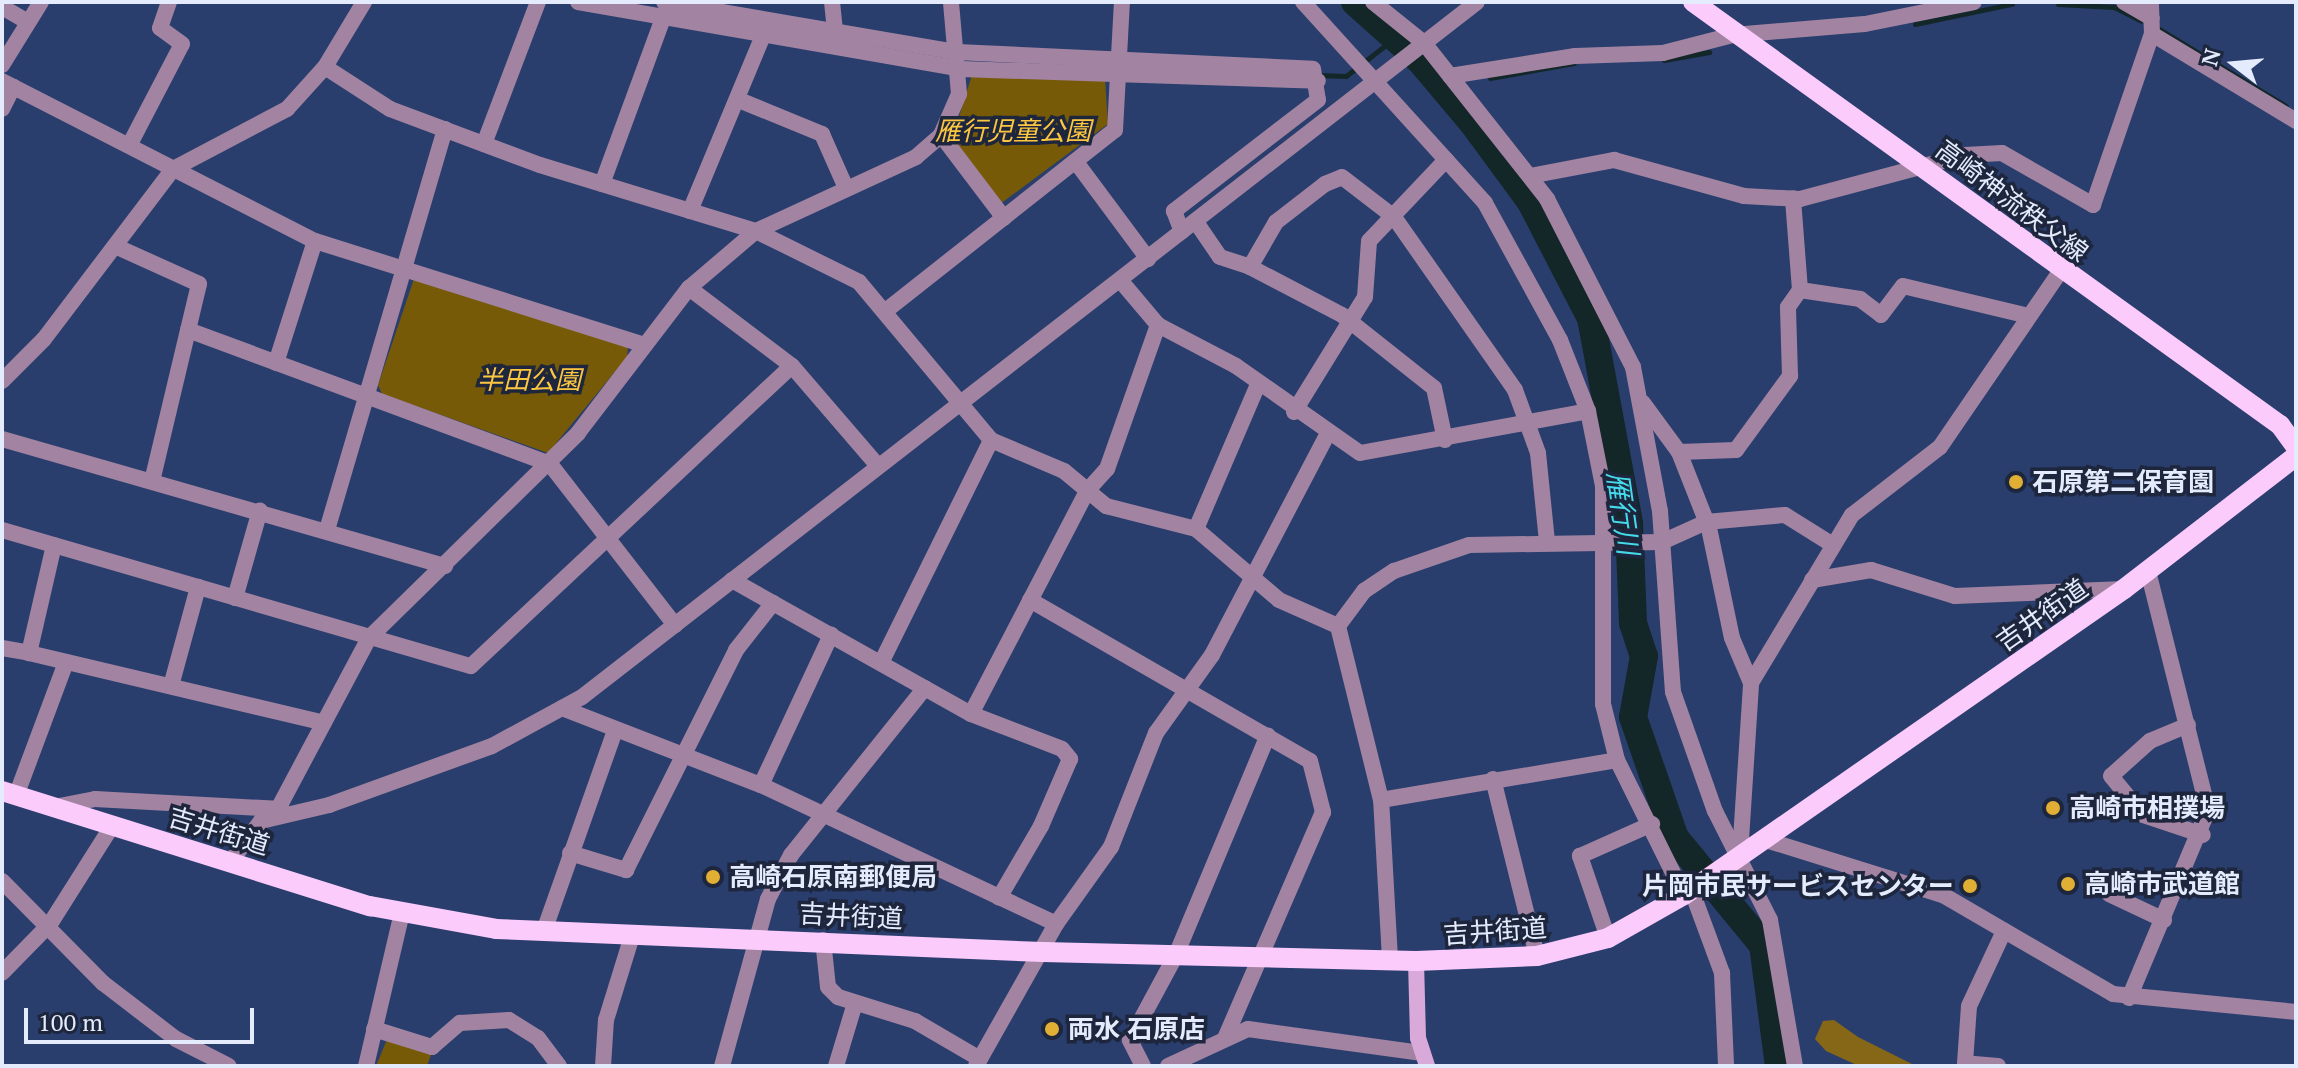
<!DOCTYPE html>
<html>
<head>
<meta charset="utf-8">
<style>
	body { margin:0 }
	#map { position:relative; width:2298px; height:1068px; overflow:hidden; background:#2a3e6d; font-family:"PT Serif","Noto Sans JP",serif }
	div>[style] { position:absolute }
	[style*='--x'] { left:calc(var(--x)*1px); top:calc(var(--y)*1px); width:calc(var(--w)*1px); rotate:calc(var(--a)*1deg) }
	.green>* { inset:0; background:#775a08 }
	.forest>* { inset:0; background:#866718 }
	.stream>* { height:5px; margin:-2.5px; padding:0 2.5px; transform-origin:2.5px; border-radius:2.5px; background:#132628 }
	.river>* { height:28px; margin:-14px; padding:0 14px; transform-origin:14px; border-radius:14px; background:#132628 }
	.minor>* { height:16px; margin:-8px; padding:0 8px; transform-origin:8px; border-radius:8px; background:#a284a2 }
	.tertiary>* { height:16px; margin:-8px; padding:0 8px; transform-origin:8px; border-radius:8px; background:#a284a2 }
	.secondary>* { height:16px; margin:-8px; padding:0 8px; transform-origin:8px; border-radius:8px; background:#d8a9d9 }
	.primary>* { height:20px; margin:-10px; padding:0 10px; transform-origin:10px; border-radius:10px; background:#fbcbfc }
	.dots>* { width:22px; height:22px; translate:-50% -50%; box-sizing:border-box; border:4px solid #1d263c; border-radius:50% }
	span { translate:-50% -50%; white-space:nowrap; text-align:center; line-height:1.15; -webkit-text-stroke:7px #1d263c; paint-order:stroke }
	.park-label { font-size:26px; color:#fcc641; font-style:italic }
	.street-label { font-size:26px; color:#e3ebfd }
	.poi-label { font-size:26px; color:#e3ebfd; font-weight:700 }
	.left { translate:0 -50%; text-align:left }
	.right { translate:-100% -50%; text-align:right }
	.water-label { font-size:28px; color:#45daea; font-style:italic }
	.frame { position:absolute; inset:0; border:4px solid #e3ebfd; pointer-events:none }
	.north { position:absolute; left:2194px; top:24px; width:80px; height:80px; -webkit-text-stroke:6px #1d263c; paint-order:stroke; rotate:286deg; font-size:22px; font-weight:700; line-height:32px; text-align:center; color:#e3ebfd }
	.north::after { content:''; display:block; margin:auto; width:28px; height:36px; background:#e3ebfd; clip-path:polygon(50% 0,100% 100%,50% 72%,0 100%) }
	.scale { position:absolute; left:24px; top:1008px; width:230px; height:36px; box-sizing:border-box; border:4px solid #e3ebfd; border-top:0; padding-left:10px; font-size:24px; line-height:28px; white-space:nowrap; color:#e3ebfd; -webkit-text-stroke:6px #1d263c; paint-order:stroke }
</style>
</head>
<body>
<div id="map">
	<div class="green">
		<div style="clip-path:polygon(972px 75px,1105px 79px,1108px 124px,1000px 204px,952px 139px)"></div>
		<div style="clip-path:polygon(414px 279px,628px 346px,627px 357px,548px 453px,382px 394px,378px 385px)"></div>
		<div style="clip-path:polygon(388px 1037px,432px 1052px,427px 1066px,376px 1066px)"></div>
	</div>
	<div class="forest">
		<div style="clip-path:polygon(1834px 1020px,1858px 1037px,1916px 1066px,1859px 1066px,1826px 1051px,1815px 1039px,1823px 1021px)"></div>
	</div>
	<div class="stream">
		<div style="--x:2058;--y:4;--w:56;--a:3.1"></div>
		<div style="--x:2114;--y:7;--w:30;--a:27"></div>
		<div style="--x:1915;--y:24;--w:99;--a:-11.7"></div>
		<div style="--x:2154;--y:26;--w:154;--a:31.2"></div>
		<div style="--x:1664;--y:60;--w:46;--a:-10.1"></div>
		<div style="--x:1317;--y:75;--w:29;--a:2"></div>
		<div style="--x:1346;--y:76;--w:58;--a:-38"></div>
		<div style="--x:1490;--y:78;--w:85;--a:-10.1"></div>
	</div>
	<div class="river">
		<div style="--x:1355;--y:2;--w:86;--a:41.7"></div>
		<div style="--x:1419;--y:59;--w:84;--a:49.8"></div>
		<div style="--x:1473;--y:123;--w:98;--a:53.7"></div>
		<div style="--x:1531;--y:202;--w:131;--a:62.7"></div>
		<div style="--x:1591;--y:318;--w:209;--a:79.5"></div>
		<div style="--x:1629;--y:524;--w:99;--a:87.7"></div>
		<div style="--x:1633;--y:623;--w:35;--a:72"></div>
		<div style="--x:1644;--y:656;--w:62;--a:100.2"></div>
		<div style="--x:1633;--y:717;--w:128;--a:70.9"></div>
		<div style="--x:1675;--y:838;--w:139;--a:50.6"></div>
		<div style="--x:1763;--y:945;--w:122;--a:82.5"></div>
	</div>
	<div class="minor">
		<div style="--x:578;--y:2;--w:389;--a:9.9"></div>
		<div style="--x:961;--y:69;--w:357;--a:1.9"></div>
		<div style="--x:664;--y:2;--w:297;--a:9.7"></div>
		<div style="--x:957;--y:52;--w:356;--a:2.7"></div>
		<div style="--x:1313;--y:69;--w:31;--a:81"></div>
		<div style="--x:1318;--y:100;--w:182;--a:142.4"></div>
		<div style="--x:1174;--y:211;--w:22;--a:69"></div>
		<div style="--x:832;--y:2;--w:38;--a:84"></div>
		<div style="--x:1303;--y:2;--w:271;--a:47.8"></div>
		<div style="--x:1485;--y:203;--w:156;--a:61.3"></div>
		<div style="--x:1560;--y:340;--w:76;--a:68.5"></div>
		<div style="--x:1588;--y:411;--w:76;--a:78.7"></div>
		<div style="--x:1603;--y:486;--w:218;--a:90"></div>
		<div style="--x:1603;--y:704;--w:58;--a:76"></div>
		<div style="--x:1617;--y:760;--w:151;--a:63.6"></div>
		<div style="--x:1373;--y:2;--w:65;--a:38.8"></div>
		<div style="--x:1424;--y:43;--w:199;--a:51.7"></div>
		<div style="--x:1547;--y:199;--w:189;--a:62.9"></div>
		<div style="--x:1633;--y:367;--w:147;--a:79.4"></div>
		<div style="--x:1660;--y:511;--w:181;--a:85.9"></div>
		<div style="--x:1673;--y:692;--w:126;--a:70.6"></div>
		<div style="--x:1715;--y:811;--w:122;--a:63.2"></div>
		<div style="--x:1770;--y:920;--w:148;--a:80.3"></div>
		<div style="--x:2124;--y:2;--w:32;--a:30"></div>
		<div style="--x:2;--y:7;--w:30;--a:30"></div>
		<div style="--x:2152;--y:34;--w:168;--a:31.1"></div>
		<div style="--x:2;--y:65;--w:74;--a:-58.2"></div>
		<div style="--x:325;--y:67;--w:77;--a:32.9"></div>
		<div style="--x:390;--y:109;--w:160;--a:20.5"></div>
		<div style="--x:540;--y:165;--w:226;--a:17"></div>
		<div style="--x:756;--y:231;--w:115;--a:26.3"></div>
		<div style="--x:859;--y:282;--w:206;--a:50.1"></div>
		<div style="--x:991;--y:440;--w:79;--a:23"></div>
		<div style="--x:1064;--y:471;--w:55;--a:39.8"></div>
		<div style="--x:1106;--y:506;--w:93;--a:14.3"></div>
		<div style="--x:1196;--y:529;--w:109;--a:40.5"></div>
		<div style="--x:1279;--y:600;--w:64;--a:23.8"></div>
		<div style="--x:1450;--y:76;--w:127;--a:-9.1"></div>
		<div style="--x:1575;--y:56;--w:88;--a:-2"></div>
		<div style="--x:1663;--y:53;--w:72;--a:-14.4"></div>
		<div style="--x:1733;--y:35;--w:132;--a:-4.8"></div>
		<div style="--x:1865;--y:24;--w:111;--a:-11.4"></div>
		<div style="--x:2;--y:81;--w:352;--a:27.1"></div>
		<div style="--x:315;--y:241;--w:346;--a:17.5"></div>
		<div style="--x:739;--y:100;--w:90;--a:22.3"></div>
		<div style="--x:822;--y:134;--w:59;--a:66"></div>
		<div style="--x:2;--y:109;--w:25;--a:-63"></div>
		<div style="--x:941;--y:135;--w:104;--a:52.8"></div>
		<div style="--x:131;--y:142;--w:110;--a:-62.5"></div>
		<div style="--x:182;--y:44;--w:27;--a:-144"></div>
		<div style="--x:160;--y:28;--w:28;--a:-71"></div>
		<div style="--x:484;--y:144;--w:152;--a:-69.2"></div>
		<div style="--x:1076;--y:162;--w:121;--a:53.4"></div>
		<div style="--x:1530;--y:176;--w:86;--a:-10.8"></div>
		<div style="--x:1614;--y:160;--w:135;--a:15.5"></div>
		<div style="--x:1744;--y:196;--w:56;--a:3.1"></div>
		<div style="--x:1800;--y:199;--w:171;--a:-14.9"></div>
		<div style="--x:1965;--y:155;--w:37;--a:-3"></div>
		<div style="--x:2002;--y:153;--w:105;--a:29.7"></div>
		<div style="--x:2093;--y:205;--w:181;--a:-71"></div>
		<div style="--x:2152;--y:34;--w:32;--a:-92"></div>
		<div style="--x:602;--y:184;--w:185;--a:-69.8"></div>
		<div style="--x:690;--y:211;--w:203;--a:-67.4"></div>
		<div style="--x:1196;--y:222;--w:42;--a:55.6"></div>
		<div style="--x:1220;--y:257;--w:32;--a:18"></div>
		<div style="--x:115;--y:246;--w:92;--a:24.3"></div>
		<div style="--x:199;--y:284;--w:198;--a:103.4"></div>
		<div style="--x:1120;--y:280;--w:59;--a:49.8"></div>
		<div style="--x:1158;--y:325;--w:88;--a:27.7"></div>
		<div style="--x:1236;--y:366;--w:151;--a:35.1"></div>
		<div style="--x:1360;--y:453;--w:232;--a:-10.4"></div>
		<div style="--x:689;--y:288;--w:129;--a:37.1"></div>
		<div style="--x:792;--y:366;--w:132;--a:49.3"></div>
		<div style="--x:1800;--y:290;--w:61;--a:8.5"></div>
		<div style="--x:1860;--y:299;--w:26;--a:37"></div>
		<div style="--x:1881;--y:315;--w:36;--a:-53"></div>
		<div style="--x:1903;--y:286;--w:125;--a:13.4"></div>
		<div style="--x:888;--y:309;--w:289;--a:-38.3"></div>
		<div style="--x:1115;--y:130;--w:128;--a:-86.9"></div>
		<div style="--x:188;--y:330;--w:386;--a:20.3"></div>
		<div style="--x:550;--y:464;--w:204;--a:52.2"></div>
		<div style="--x:276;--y:363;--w:128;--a:-72.3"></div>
		<div style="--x:2;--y:381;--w:59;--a:-45"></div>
		<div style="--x:44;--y:339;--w:213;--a:-52.8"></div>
		<div style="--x:173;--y:169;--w:129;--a:-27.8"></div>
		<div style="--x:287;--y:109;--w:57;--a:-47.9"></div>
		<div style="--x:325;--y:67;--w:76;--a:-59"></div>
		<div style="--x:1643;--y:403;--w:61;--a:53.7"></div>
		<div style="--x:1679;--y:452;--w:82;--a:68.5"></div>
		<div style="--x:1709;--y:528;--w:112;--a:78.2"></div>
		<div style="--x:1732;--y:638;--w:49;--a:67.1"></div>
		<div style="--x:1294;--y:412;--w:135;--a:-58.3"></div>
		<div style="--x:1365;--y:297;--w:56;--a:-85.9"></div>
		<div style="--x:1369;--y:241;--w:112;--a:-46.5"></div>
		<div style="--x:2;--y:439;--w:461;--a:16"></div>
		<div style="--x:1445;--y:440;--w:53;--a:-101.9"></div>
		<div style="--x:1434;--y:388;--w:117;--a:-141.6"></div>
		<div style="--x:1342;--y:315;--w:104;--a:-152.4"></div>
		<div style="--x:1250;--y:267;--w:52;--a:-60"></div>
		<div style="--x:1276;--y:222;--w:62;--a:-37.8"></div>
		<div style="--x:1325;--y:184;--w:18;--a:-22"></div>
		<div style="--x:1342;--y:177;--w:66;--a:37.6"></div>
		<div style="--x:1394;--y:217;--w:211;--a:55"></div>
		<div style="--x:1515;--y:390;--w:67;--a:69.9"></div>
		<div style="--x:1538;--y:453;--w:88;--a:84.2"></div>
		<div style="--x:1679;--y:452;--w:57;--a:-2"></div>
		<div style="--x:1736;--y:450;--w:92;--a:-53.9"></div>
		<div style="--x:1790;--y:376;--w:69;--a:-91.7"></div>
		<div style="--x:1788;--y:307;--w:21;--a:-55"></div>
		<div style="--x:1800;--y:290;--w:92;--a:-94.4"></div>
		<div style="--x:1196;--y:529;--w:155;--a:-66.8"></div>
		<div style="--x:2;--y:530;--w:488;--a:16.2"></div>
		<div style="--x:471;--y:666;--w:439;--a:-43.1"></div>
		<div style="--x:327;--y:530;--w:418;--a:-73.6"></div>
		<div style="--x:54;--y:545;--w:111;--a:103"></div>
		<div style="--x:29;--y:653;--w:303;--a:13.3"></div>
		<div style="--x:732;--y:580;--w:274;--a:29.3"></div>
		<div style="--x:971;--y:714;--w:97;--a:21"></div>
		<div style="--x:1062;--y:749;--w:13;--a:51"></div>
		<div style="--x:1070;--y:759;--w:73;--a:113.4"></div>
		<div style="--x:1041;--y:826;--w:83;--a:120.3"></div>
		<div style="--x:1812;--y:580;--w:60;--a:-9.6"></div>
		<div style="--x:1871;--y:570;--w:88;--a:17.2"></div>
		<div style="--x:1955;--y:596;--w:169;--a:-2.4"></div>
		<div style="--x:235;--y:598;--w:91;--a:-74.1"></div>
		<div style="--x:1030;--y:600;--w:323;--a:29.9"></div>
		<div style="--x:1310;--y:761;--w:53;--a:75.7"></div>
		<div style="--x:1323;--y:812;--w:246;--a:113.4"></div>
		<div style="--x:2;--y:648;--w:27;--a:10"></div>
		<div style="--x:881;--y:663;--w:249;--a:-63.7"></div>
		<div style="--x:171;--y:686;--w:103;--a:-74.7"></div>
		<div style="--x:562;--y:708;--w:213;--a:21.2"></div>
		<div style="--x:761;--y:785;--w:326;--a:25.2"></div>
		<div style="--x:971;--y:714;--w:251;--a:-62.5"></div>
		<div style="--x:1087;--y:491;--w:30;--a:-48"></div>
		<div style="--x:1107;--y:469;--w:153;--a:-70.5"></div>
		<div style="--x:2188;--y:725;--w:41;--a:157.2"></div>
		<div style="--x:2150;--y:741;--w:52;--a:138.1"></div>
		<div style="--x:2111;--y:776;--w:50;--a:50.6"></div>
		<div style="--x:2143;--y:815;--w:63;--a:18.4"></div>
		<div style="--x:1493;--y:779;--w:182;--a:76"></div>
		<div style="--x:761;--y:785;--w:166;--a:-65"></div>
		<div style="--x:16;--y:796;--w:143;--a:-69.5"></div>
		<div style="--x:1381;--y:800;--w:239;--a:-9.6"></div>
		<div style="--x:278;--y:809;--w:194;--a:-62"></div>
		<div style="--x:369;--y:638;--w:293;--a:-44.4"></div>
		<div style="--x:578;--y:433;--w:183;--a:-52.6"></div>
		<div style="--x:689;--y:288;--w:88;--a:-40.4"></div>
		<div style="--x:756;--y:231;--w:176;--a:-24.8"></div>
		<div style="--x:916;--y:157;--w:33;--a:-41"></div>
		<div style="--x:941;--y:135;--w:45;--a:-66.3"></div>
		<div style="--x:959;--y:94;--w:92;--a:-95"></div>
		<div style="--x:570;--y:853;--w:59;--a:16.9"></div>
		<div style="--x:626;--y:870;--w:246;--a:-63.4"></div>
		<div style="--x:736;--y:650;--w:60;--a:-51.8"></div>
		<div style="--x:1740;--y:855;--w:172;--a:-86.3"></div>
		<div style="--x:1751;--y:683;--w:196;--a:-59"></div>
		<div style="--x:1852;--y:515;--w:111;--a:-37.7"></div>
		<div style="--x:1940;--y:447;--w:214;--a:-55.6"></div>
		<div style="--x:2;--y:881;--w:144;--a:45.3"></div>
		<div style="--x:103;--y:983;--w:92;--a:37.5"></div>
		<div style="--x:176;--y:1039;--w:59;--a:27"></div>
		<div style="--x:1691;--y:889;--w:90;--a:69.7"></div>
		<div style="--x:1722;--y:973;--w:93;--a:87.5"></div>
		<div style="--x:2109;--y:894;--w:61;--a:25.3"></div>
		<div style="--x:544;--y:931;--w:213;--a:-70.5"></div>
		<div style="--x:1608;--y:938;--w:87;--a:-108.9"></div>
		<div style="--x:1580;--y:856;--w:79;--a:-24"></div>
		<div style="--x:823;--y:940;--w:47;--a:83.9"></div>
		<div style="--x:828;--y:987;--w:14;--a:45"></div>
		<div style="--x:838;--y:997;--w:81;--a:17.3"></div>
		<div style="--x:915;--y:1021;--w:75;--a:30.3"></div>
		<div style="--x:1390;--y:959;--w:159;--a:-93.2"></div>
		<div style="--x:1381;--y:800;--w:179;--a:-103.9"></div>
		<div style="--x:1338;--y:626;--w:44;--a:-53.4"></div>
		<div style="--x:1364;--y:591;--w:36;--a:-34"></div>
		<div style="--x:1394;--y:571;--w:79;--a:-19.1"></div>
		<div style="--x:1469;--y:545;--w:193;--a:-0.9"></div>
		<div style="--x:1662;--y:542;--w:48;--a:-24.4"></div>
		<div style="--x:1706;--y:522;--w:79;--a:-5.1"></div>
		<div style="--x:1785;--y:515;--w:57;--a:32"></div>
		<div style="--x:2;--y:973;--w:69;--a:-45.6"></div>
		<div style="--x:50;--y:924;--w:116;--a:-57.7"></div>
		<div style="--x:2129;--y:998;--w:204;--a:-67.2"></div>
		<div style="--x:2208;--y:810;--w:246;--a:-104.1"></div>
		<div style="--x:374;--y:1029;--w:61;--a:17.2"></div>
		<div style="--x:432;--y:1047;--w:37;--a:-41"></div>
		<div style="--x:460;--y:1023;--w:49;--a:-3.5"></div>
		<div style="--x:509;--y:1020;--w:34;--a:32"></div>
		<div style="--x:538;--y:1038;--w:35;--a:53"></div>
		<div style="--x:366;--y:1066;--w:158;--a:-76.8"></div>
		<div style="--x:603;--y:1066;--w:46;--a:-86.3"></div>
		<div style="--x:606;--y:1020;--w:88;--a:-72.8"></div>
		<div style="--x:722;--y:1066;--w:173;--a:-74.6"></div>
		<div style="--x:768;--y:899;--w:50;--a:-62.4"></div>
		<div style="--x:791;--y:855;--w:214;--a:-51.3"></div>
		<div style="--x:836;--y:1066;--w:66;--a:-73.2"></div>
		<div style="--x:976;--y:1066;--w:163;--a:-60.6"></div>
		<div style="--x:1056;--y:924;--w:95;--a:-54.5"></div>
		<div style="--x:1111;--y:847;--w:123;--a:-68.5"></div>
		<div style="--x:1156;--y:733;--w:96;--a:-54.3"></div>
		<div style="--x:1212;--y:655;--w:250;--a:-62.4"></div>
		<div style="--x:1143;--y:1066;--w:29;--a:-117"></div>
		<div style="--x:1130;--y:1040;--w:97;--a:-61.6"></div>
		<div style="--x:1176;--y:955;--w:238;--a:-67.3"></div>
		<div style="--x:1168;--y:1066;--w:88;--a:-24.8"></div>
		<div style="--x:1248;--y:1029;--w:176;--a:7.9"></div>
		<div style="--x:1998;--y:1066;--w:33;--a:-175"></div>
		<div style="--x:1965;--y:1063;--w:57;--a:-86"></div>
		<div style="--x:1969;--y:1006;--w:83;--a:-65"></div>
	</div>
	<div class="tertiary">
		<div style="--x:54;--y:807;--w:42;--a:-11"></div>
		<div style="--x:95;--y:799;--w:187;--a:3.1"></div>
		<div style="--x:1766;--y:840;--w:185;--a:17.3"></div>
		<div style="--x:1943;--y:895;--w:197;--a:30.2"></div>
		<div style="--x:2113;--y:994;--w:184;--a:5.6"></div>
		<div style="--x:231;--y:861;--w:50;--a:-53.1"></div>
		<div style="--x:261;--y:821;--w:70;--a:-13.2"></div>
		<div style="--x:329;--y:805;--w:173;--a:-19.9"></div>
		<div style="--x:492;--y:746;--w:102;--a:-28.6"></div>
		<div style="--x:582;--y:697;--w:1133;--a:-37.83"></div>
	</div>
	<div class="secondary">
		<div style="--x:1416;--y:961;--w:77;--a:88.5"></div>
		<div style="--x:1418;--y:1038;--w:29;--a:72"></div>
	</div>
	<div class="primary">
		<div style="--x:1693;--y:2;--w:724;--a:35.78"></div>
		<div style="--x:2280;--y:425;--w:27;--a:54"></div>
		<div style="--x:2;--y:791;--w:386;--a:17.4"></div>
		<div style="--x:370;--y:906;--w:128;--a:10.3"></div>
		<div style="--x:496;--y:929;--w:547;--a:2.41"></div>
		<div style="--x:1043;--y:952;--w:373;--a:1.4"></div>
		<div style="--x:1416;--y:961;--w:121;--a:-2.4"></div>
		<div style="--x:1537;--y:956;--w:73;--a:-14.2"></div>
		<div style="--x:1608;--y:938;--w:87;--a:-29.5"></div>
		<div style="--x:1684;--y:895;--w:536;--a:-34.82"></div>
		<div style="--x:2124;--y:589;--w:217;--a:-37.7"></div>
	</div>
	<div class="dots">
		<div style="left:2016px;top:482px;background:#e1af34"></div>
		<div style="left:2053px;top:808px;background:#e1af34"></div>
		<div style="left:713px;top:877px;background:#e1af34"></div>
		<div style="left:2068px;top:884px;background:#e1af34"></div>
		<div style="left:1970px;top:886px;background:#e1af34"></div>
		<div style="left:1052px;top:1029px;background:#e1af34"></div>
	</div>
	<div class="park-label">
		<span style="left:1013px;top:131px">雁行児童公園</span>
		<span style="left:529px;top:380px">半田公園</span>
	</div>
	<div class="street-label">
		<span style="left:2012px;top:201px;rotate:37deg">高崎神流秩父線</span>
		<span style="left:2042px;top:615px;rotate:-35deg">吉井街道</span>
		<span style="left:219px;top:831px;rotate:17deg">吉井街道</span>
		<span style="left:851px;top:916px;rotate:3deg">吉井街道</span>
		<span style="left:1495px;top:931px;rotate:-4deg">吉井街道</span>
	</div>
	<div class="poi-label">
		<span class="left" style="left:2032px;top:482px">石原第二保育園</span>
		<span class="left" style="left:2069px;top:808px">高崎市相撲場</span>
		<span class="left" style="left:729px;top:877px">高崎石原南郵便局</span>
		<span class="left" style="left:2084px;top:884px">高崎市武道館</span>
		<span class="right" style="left:1954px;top:886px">片岡市民サービスセンター</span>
		<span class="left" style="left:1068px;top:1029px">両水 石原店</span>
	</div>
	<div class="water-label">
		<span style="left:1623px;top:513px;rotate:82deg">雁行川</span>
	</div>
	<div class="frame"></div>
	<div class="north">N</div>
	<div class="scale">100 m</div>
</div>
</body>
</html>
